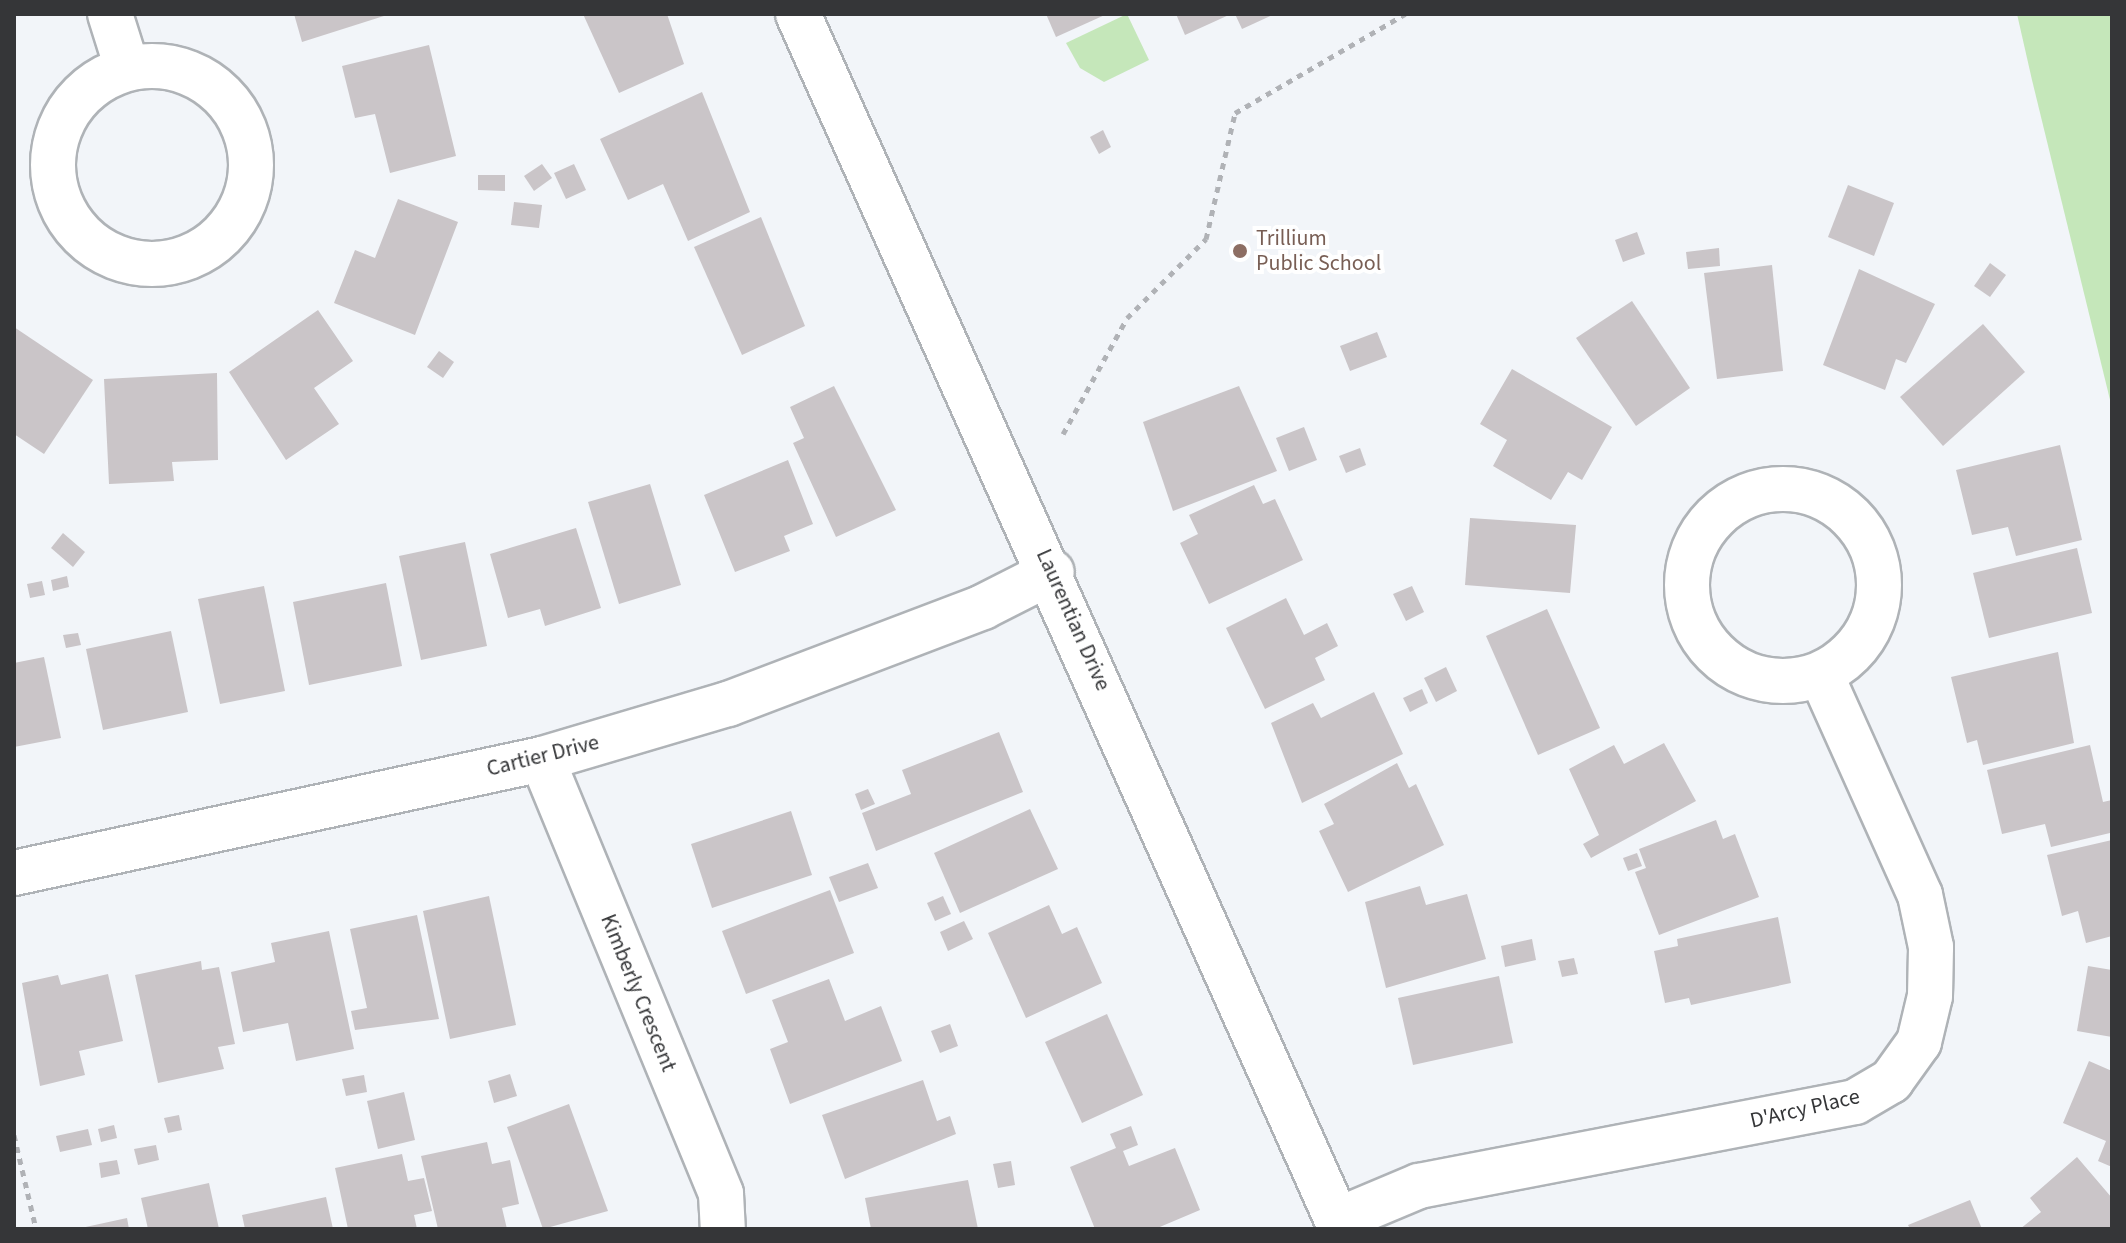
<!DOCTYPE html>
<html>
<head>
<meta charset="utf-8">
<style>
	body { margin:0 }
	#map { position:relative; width:2126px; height:1243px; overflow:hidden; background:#f2f5f9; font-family:"Source Sans 3",sans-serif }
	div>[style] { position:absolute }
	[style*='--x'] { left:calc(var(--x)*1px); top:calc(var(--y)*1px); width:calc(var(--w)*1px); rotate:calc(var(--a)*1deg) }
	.green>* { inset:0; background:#c5e7ba }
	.building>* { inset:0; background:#cac5c8 }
	.path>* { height:5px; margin-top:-2.5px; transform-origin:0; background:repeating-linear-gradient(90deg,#b0b2b6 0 6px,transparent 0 12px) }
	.roads { filter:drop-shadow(2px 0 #afb3b7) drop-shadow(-2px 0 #afb3b7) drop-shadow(0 2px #afb3b7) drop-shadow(0 -2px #afb3b7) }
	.street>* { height:44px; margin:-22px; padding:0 22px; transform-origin:22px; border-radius:22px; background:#fff }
	.street>.ring { margin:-22px; padding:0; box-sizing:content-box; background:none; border:44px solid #fff; border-radius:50% }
	.dots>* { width:22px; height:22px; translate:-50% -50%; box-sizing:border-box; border:4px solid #fff; border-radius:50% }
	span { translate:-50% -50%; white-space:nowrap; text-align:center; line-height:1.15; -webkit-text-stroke:8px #fff; paint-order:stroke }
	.education-label { font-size:22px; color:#785e54 }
	.left { translate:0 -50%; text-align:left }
	.street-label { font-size:22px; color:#353638 }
	.frame { position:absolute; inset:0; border:16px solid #353638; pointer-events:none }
</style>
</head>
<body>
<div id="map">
	<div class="green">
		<div style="clip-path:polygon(1127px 14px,1149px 60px,1104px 82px,1080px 68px,1066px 43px)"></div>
		<div style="clip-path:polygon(2017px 14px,2112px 14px,2112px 408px,2032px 80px)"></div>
	</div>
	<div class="building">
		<div style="clip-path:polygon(294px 14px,387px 14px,387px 15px,302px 42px)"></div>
		<div style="clip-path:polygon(583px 14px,667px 14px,684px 64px,619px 93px)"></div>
		<div style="clip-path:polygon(1046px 14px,1107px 14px,1056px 37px)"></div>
		<div style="clip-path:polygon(1176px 14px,1231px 14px,1185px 35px)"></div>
		<div style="clip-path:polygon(1235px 14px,1275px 14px,1242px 29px)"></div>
		<div style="clip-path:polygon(429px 45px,456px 156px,390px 173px,375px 114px,355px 118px,342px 66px)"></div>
		<div style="clip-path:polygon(702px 92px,750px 212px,688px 241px,663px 184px,628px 200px,600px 139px)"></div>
		<div style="clip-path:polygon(1103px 130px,1111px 147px,1099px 154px,1090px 137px)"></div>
		<div style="clip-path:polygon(542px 164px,552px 178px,534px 191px,524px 176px)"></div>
		<div style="clip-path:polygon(574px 164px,586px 190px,566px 199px,554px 173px)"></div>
		<div style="clip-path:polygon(478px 175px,505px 175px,505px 191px,478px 190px)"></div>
		<div style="clip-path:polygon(1848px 185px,1894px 203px,1874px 256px,1828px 237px)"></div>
		<div style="clip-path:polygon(398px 199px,458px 222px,415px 335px,334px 303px,355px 250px,375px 258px)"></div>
		<div style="clip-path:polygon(514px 202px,542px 205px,539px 228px,511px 225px)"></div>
		<div style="clip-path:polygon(761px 217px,805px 326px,742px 355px,694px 247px)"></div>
		<div style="clip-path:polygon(1637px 232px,1645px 254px,1623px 262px,1615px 240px)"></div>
		<div style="clip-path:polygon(1719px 248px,1720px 266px,1688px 269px,1686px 252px)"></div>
		<div style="clip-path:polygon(1990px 263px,2006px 275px,1990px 297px,1974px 286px)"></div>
		<div style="clip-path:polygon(1772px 265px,1783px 371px,1717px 379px,1704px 273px)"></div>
		<div style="clip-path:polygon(1859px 269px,1935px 304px,1906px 363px,1896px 359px,1885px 390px,1823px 365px)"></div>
		<div style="clip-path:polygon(1632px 301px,1690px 388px,1636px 426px,1576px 338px)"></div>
		<div style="clip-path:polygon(318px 310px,353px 361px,314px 388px,339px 424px,286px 460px,229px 372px)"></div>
		<div style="clip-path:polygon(1983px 324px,2025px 372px,1943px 446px,1900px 397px)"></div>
		<div style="clip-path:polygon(14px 327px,93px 380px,44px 454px,14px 434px)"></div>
		<div style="clip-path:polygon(1377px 332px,1387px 357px,1350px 371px,1340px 346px)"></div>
		<div style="clip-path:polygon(439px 351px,454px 362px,443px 378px,427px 367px)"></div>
		<div style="clip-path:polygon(1512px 369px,1612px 427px,1582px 480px,1568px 472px,1551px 500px,1493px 466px,1507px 440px,1480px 424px)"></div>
		<div style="clip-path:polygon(217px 373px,218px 460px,172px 462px,174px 481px,109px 484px,104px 379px)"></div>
		<div style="clip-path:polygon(834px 386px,896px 510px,836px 537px,793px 443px,804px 438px,790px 407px)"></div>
		<div style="clip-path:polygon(1239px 386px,1277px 471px,1173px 511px,1143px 422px)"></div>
		<div style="clip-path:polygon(1304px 427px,1317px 460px,1289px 471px,1276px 438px)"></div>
		<div style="clip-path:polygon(2060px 445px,2082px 540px,2016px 556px,2008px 527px,1972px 535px,1956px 470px)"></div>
		<div style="clip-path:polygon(1360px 448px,1366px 465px,1346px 473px,1339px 456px)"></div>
		<div style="clip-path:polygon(788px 460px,813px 524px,784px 536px,790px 551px,735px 572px,704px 495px)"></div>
		<div style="clip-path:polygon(650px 484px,681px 585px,619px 604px,588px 502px)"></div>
		<div style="clip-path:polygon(1254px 485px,1263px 504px,1275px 499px,1303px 560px,1209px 604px,1180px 543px,1198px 534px,1189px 515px)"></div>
		<div style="clip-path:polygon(1470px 518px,1576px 525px,1570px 593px,1465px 585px)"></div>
		<div style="clip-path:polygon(576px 528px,601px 608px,545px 626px,540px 609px,508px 618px,490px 554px)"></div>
		<div style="clip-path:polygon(63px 533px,85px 552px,73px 567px,51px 548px)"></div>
		<div style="clip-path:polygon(465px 542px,487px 646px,421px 660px,399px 556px)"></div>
		<div style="clip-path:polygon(2077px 548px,2092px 613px,1989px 638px,1973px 573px)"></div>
		<div style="clip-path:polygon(67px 576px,69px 587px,53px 591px,51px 580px)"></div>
		<div style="clip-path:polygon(42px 581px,45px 595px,30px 598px,27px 584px)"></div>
		<div style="clip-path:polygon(386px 583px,402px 666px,309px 685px,293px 602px)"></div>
		<div style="clip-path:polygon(264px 586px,285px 691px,220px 704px,198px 599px)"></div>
		<div style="clip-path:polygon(1412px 586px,1424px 612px,1406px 621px,1393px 594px)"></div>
		<div style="clip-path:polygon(1286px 598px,1304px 635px,1327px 623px,1338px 646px,1315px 658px,1325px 680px,1265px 709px,1226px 628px)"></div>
		<div style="clip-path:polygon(1547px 609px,1600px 728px,1538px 755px,1486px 636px)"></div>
		<div style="clip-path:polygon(171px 631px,188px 712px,103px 730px,86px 649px)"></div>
		<div style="clip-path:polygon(78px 633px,81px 645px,66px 648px,63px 635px)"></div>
		<div style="clip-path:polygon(2058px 652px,2074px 743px,1983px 765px,1977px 740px,1967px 743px,1951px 677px)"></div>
		<div style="clip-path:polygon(44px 657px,61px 738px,14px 747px,14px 663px)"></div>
		<div style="clip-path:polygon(1446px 667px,1457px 691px,1436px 702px,1424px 678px)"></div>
		<div style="clip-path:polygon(1422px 689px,1428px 703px,1410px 712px,1403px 698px)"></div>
		<div style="clip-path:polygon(1374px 692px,1403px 754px,1302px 803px,1271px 723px,1313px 703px,1321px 718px)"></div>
		<div style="clip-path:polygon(999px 732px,1023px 792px,876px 851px,862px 813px,911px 794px,902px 770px)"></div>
		<div style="clip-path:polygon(1664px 743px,1696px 801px,1591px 858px,1583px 844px,1599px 835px,1569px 769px,1614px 745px,1624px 764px)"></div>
		<div style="clip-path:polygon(2090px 745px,2103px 802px,2112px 800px,2110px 833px,2051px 847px,2045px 824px,2002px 834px,1987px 770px)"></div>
		<div style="clip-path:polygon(1397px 763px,1409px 788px,1416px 784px,1444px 845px,1348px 892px,1319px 831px,1334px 824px,1324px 804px)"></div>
		<div style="clip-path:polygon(868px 789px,875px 804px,861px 810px,855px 794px)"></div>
		<div style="clip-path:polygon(1030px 809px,1058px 869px,960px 913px,934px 853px)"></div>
		<div style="clip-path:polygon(791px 811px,812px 875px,712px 908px,691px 844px)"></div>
		<div style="clip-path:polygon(1716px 820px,1723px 839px,1735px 834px,1759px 897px,1659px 935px,1635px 872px,1646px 868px,1639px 849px)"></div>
		<div style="clip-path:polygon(2112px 840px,2112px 936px,2086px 943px,2078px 911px,2062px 916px,2047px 855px)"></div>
		<div style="clip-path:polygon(1637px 853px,1642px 866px,1628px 871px,1623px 858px)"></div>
		<div style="clip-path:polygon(868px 863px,878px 888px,839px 902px,829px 877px)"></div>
		<div style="clip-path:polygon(1420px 886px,1426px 905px,1467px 894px,1486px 959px,1386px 988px,1365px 902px)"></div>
		<div style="clip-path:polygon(830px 890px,854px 953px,746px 994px,722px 931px)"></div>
		<div style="clip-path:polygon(489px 896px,516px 1025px,450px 1039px,423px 911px)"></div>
		<div style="clip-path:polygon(943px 896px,951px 914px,935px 921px,927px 903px)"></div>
		<div style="clip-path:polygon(1049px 905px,1062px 934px,1077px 927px,1102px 983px,1026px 1018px,988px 933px)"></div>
		<div style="clip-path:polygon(417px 915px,439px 1019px,355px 1030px,351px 1011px,367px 1008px,350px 929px)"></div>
		<div style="clip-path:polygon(1778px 917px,1791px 983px,1691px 1005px,1689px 998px,1665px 1003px,1654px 951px,1678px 946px,1677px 939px)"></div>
		<div style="clip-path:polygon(964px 921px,973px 939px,948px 951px,940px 932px)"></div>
		<div style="clip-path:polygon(329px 931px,354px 1049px,296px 1061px,288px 1023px,243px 1032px,231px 972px,275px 962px,271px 943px)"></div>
		<div style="clip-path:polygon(1532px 939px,1536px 960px,1505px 967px,1501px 946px)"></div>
		<div style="clip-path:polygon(1574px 958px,1578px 974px,1562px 977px,1558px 961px)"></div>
		<div style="clip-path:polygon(201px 961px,202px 970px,219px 967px,235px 1044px,218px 1047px,224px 1069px,158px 1083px,135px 975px)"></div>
		<div style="clip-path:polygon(2088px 966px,2112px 970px,2112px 1037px,2077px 1031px)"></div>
		<div style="clip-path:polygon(108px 974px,123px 1041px,79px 1051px,85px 1075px,40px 1086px,22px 983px,58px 975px,61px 985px)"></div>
		<div style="clip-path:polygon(1499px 976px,1513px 1043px,1413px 1065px,1398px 998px)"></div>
		<div style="clip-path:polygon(829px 979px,845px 1021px,881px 1006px,902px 1061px,790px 1104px,770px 1049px,788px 1042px,772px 1000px)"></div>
		<div style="clip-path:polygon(1107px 1014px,1143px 1095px,1082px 1123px,1045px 1042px)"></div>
		<div style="clip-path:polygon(950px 1024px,958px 1046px,940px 1053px,931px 1031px)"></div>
		<div style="clip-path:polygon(2089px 1061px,2112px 1071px,2112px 1167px,2098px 1161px,2106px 1141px,2063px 1123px)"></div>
		<div style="clip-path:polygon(510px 1074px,517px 1096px,494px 1103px,488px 1081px)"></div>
		<div style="clip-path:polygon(364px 1075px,367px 1092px,346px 1096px,342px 1079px)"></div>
		<div style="clip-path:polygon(923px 1080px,937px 1121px,950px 1116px,956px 1134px,845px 1179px,822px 1115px)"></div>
		<div style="clip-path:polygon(404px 1092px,415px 1140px,378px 1149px,367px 1101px)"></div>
		<div style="clip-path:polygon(569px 1104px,608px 1211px,543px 1229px,507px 1127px)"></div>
		<div style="clip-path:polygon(179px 1115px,182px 1130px,168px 1133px,164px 1118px)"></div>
		<div style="clip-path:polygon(114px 1125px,117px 1138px,101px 1142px,98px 1129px)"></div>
		<div style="clip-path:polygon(1131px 1126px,1138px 1145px,1123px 1151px,1129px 1166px,1175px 1148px,1200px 1210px,1155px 1229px,1095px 1229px,1070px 1167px,1116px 1148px,1110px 1134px)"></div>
		<div style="clip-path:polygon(88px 1129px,92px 1145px,60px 1152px,56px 1136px)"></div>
		<div style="clip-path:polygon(487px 1142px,492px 1164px,510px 1160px,519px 1204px,502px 1208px,507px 1229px,438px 1229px,421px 1156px)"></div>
		<div style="clip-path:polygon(156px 1145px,159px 1160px,138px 1165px,134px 1149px)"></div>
		<div style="clip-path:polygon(402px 1154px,408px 1181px,424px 1178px,432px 1211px,414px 1215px,417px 1229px,348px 1229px,335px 1168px)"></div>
		<div style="clip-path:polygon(2077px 1157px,2112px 1198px,2112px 1229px,2020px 1229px,2041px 1212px,2030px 1198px)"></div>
		<div style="clip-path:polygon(117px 1160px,120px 1174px,101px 1178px,99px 1163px)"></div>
		<div style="clip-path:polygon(1011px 1161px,1015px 1185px,998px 1188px,993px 1164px)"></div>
		<div style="clip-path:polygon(968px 1180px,978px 1229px,871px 1229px,865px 1198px)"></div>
		<div style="clip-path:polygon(209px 1183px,219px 1229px,148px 1229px,141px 1198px)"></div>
		<div style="clip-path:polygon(326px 1197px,333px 1229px,245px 1229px,242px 1215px)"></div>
		<div style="clip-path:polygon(1970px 1200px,1982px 1229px,1910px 1229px,1908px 1225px)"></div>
		<div style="clip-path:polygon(127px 1218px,129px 1229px,81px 1229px,81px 1228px)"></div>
	</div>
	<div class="path">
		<div style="--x:1063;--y:434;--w:132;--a:-61.1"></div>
		<div style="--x:1127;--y:318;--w:112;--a:-45"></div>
		<div style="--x:1206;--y:239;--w:129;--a:-77"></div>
		<div style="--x:1235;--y:113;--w:197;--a:-30.2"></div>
		<div style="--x:14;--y:1135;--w:97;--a:76.8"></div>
	</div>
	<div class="roads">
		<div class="street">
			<div style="--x:110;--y:14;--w:57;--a:72.5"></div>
			<div style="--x:798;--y:14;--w:1331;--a:65.92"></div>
			<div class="ring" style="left:53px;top:66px;width:154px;height:154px"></div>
			<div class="ring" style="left:1687px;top:489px;width:148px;height:148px"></div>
			<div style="--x:542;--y:759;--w:470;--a:67.6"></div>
			<div style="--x:721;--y:1194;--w:35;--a:87"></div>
			<div style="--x:14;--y:873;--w:540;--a:-12.18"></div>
			<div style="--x:542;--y:759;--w:194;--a:-16.5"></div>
			<div style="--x:728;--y:704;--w:273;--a:-20.8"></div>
			<div style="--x:983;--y:607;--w:77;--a:-26.9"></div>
			<div style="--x:1338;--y:1220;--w:88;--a:-22.8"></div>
			<div style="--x:1419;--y:1186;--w:444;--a:-10.9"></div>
			<div style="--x:1855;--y:1102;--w:42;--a:-30.3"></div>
			<div style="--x:1891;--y:1081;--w:48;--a:-54.3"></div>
			<div style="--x:1919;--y:1042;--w:47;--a:-76.6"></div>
			<div style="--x:1930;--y:996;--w:49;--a:-88.8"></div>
			<div style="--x:1931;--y:947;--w:53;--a:-101.9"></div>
			<div style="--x:1920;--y:895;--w:241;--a:-114.2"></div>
		</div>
	</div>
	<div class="dots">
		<div style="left:1240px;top:251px;background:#8d6e63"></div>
	</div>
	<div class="education-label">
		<span class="left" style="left:1256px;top:251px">Trillium<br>Public School</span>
	</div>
	<div class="street-label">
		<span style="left:1073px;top:620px;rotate:66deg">Laurentian Drive</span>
		<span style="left:543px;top:756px;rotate:-14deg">Cartier Drive</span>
		<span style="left:638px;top:993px;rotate:68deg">Kimberly Crescent</span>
		<span style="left:1805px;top:1109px;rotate:-13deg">D'Arcy Place</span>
	</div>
	<div class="frame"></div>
</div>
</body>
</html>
